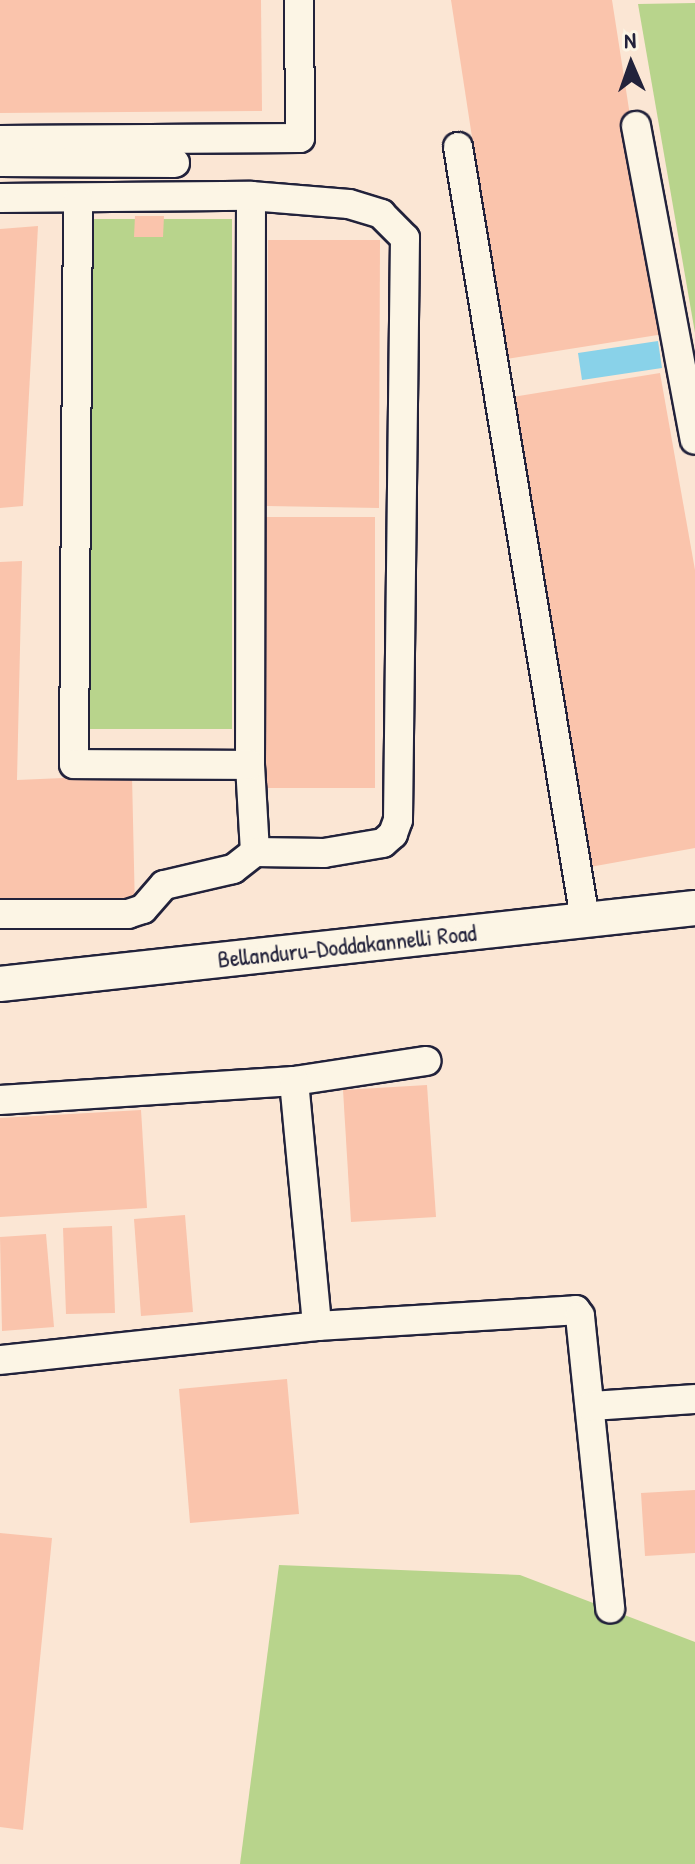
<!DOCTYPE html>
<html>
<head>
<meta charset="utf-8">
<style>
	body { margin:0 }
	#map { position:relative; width:695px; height:1864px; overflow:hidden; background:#fbe6d4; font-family:"Patrick Hand",sans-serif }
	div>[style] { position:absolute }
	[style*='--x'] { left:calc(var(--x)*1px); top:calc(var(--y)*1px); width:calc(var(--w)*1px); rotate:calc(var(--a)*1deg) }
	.green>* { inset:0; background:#b8d48c }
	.water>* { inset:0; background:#89d2e9 }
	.building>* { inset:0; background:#fac4ac }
	.roads { filter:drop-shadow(2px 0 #22223b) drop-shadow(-2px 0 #22223b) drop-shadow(0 2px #22223b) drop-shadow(0 -2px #22223b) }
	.minor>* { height:28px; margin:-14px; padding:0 14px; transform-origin:14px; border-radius:14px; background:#fcf5e5 }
	.tertiary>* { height:34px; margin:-17px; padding:0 17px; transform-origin:17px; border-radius:17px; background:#fcf5e5 }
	span { translate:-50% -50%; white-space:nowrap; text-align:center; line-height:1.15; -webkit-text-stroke:8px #fcf5e5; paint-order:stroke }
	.street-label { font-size:24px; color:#22223b }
	.north { position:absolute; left:591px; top:24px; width:80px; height:80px; -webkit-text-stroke:6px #fcf5e5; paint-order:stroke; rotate:358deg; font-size:22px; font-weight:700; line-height:32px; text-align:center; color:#22223b }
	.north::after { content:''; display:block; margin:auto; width:28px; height:36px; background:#22223b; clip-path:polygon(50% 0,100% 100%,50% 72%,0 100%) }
</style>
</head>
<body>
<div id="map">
	<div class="green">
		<div style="clip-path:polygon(695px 3px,695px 333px,638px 4px)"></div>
		<div style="clip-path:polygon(89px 219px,232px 219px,232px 729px,89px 729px)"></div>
		<div style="clip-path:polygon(279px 1565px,520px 1575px,695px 1642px,695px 1864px,240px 1864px)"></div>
	</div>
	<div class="water">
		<div style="clip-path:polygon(658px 341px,662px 368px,582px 380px,578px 353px)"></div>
	</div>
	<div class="building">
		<div style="clip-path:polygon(0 0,261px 0,262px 111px,0 113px)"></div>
		<div style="clip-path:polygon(451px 0,612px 0,664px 334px,506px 359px)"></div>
		<div style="clip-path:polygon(135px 216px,164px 216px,163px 237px,134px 237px)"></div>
		<div style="clip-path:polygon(38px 226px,23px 506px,0 508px,0 229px)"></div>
		<div style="clip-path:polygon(268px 240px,380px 240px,379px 508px,267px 506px)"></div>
		<div style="clip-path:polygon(660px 373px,695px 570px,695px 848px,590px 867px,507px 398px)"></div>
		<div style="clip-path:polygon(264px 517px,375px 517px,375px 788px,264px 788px)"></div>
		<div style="clip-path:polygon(22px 561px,17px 780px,132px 775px,135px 911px,0 910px,0 562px)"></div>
		<div style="clip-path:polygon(427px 1085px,436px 1217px,351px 1222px,343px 1090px)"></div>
		<div style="clip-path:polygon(141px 1110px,147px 1208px,0 1217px,0 1118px)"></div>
		<div style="clip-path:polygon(185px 1215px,193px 1312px,141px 1316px,134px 1219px)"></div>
		<div style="clip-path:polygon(112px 1226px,115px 1313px,66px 1314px,63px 1228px)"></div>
		<div style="clip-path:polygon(46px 1234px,54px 1327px,2px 1331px,0 1237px)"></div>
		<div style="clip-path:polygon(287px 1379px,299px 1514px,190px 1523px,179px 1389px)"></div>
		<div style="clip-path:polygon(695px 1490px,695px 1553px,645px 1556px,641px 1493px)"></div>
		<div style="clip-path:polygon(0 1533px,52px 1538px,23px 1830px,0 1827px)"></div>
	</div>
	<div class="roads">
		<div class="minor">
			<div style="--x:636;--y:126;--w:319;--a:79.4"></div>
			<div style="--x:0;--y:140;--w:300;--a:-0.4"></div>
			<div style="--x:300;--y:138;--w:138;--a:-90.4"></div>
			<div style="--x:458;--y:147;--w:782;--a:80.66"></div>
			<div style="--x:0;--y:162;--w:175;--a:0.3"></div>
			<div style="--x:251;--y:196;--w:569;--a:90.1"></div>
			<div style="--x:250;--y:765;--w:87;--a:86.7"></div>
			<div style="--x:0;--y:198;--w:251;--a:-0.5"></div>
			<div style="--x:251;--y:196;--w:98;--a:4.7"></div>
			<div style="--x:349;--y:204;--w:34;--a:17"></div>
			<div style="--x:381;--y:214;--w:34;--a:45"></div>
			<div style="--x:405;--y:238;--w:582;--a:90.69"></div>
			<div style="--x:398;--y:820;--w:15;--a:110"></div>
			<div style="--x:393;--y:834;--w:13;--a:138"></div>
			<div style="--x:383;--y:843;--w:60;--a:170.4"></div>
			<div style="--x:324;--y:853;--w:69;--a:-179.2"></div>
			<div style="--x:255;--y:852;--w:28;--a:142"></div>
			<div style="--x:233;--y:869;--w:71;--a:166.9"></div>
			<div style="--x:164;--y:885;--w:32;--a:131"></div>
			<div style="--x:143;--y:909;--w:16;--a:162"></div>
			<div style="--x:128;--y:914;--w:128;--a:180"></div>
			<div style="--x:78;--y:200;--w:564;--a:90.41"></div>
			<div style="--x:74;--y:764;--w:176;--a:0.3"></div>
			<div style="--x:294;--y:1081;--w:134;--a:-8.6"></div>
			<div style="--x:0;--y:1100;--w:295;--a:-3.7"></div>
			<div style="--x:294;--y:1081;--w:246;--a:84.6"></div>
			<div style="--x:0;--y:1360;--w:319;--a:-6.1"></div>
			<div style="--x:317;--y:1326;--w:259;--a:-3.5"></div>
			<div style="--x:576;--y:1310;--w:7;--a:56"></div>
			<div style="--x:580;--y:1316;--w:294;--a:84.1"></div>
			<div style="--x:591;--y:1406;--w:104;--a:-3.9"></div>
		</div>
		<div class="tertiary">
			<div style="--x:0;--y:984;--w:699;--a:-6.24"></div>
		</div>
	</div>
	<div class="street-label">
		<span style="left:347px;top:946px;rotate:-6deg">Bellanduru-Doddakannelli Road</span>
	</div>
	<div class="north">N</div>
</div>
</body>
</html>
